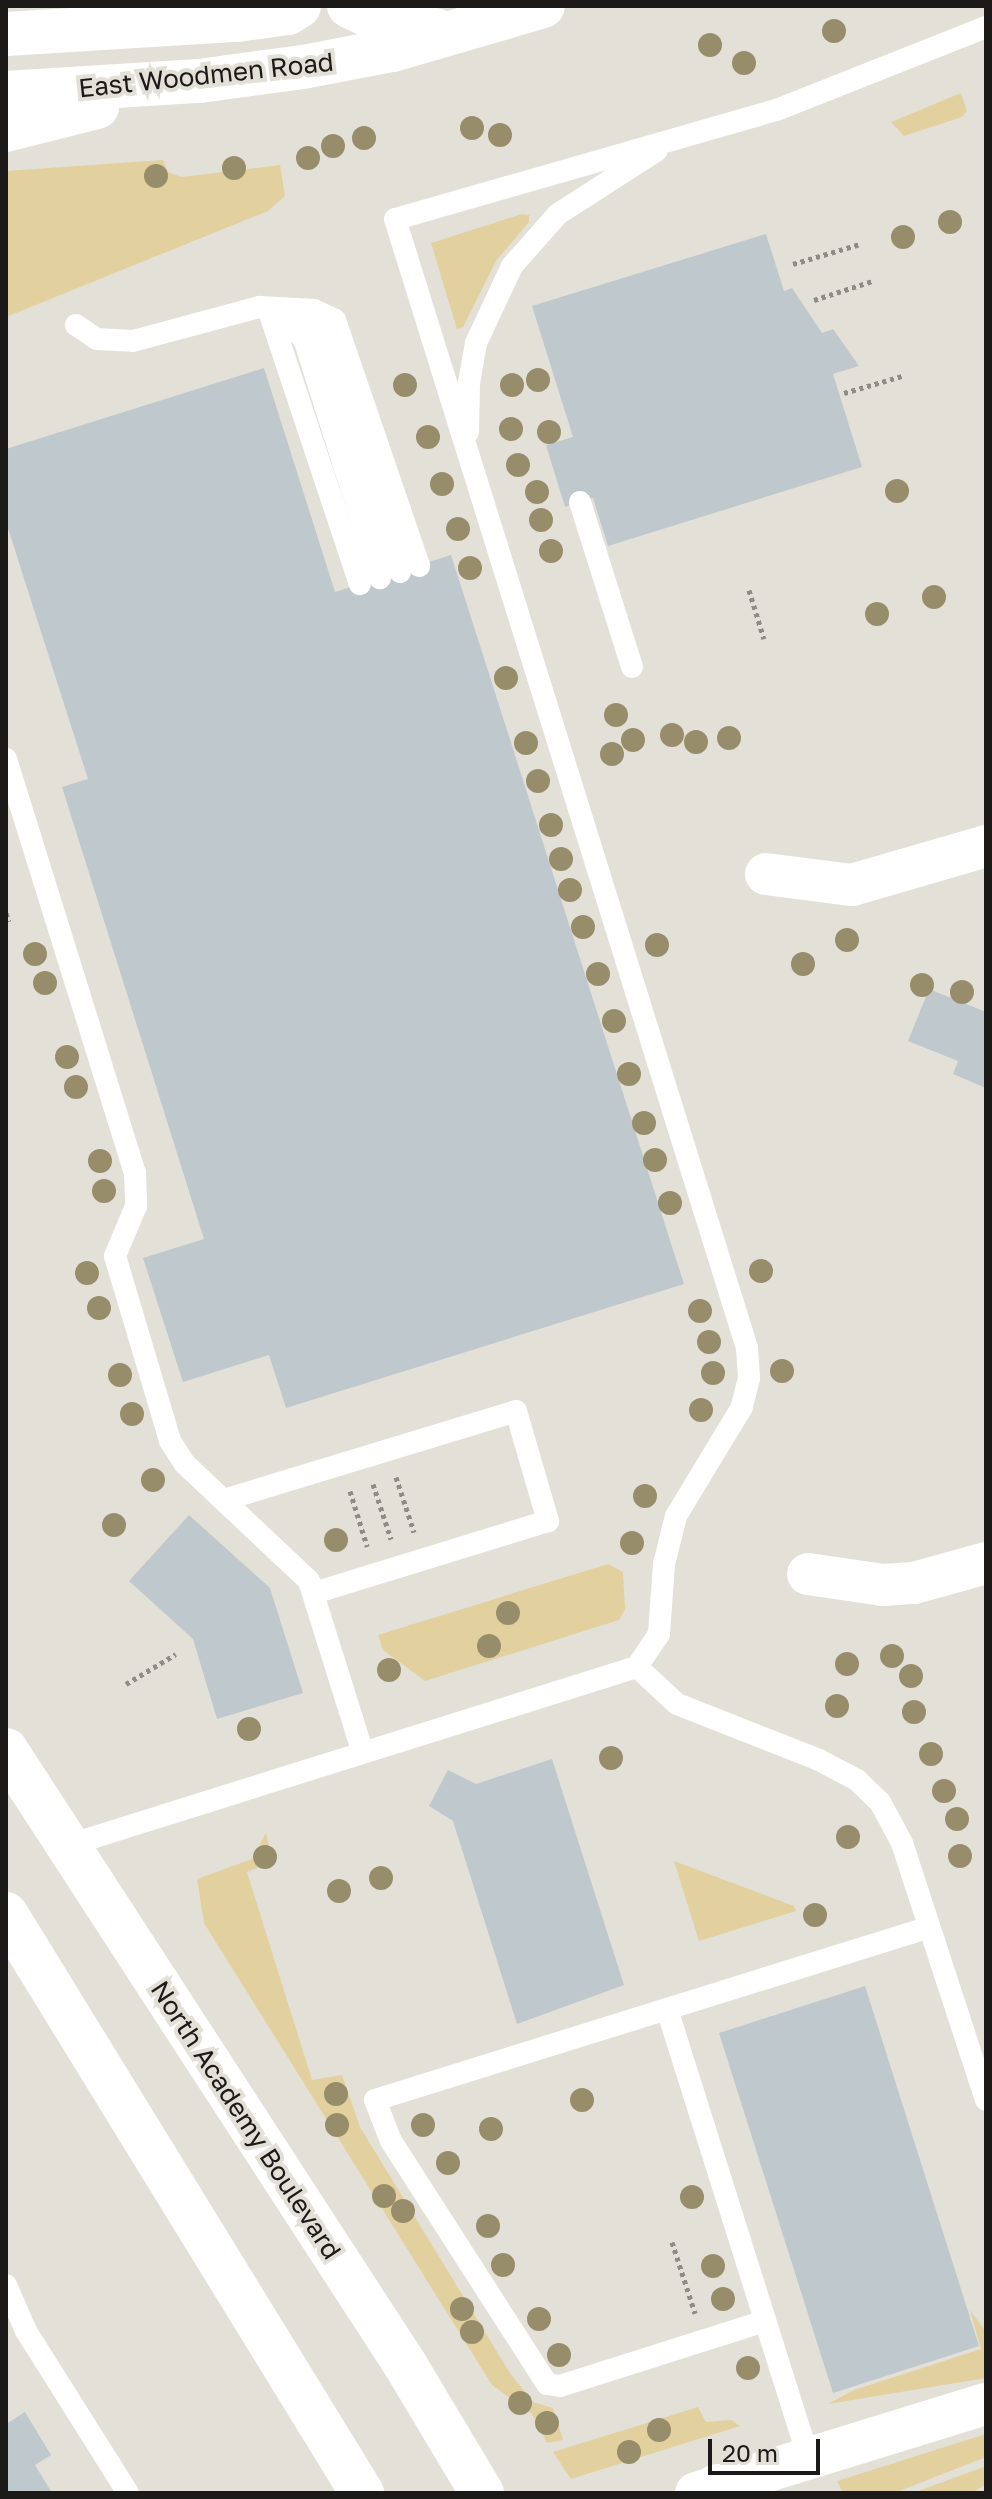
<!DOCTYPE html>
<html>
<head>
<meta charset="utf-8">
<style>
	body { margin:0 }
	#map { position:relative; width:992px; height:2499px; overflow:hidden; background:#e3e0d8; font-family:"Golos Text",sans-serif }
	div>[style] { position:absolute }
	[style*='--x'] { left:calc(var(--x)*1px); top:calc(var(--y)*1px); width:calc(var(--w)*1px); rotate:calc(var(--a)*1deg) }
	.green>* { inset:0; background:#e2d19f }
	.building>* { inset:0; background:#bfc8cc }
	.path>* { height:5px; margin-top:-2.5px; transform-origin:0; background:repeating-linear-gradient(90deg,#8e8c86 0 4px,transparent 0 8px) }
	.service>* { height:22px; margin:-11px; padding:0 11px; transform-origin:11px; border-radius:11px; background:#fff }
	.minor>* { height:42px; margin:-21px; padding:0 21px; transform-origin:21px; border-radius:21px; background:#fff }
	.trunk>* { height:44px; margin:-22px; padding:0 22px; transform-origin:22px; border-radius:22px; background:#fff }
	.trees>* { width:24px; height:24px; margin:-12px; border-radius:50%; background:#988d6b }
	span { translate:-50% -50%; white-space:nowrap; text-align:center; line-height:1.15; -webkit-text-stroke:8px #e3e0d8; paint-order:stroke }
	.street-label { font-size:26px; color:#1b1a18 }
	.frame { position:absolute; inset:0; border:8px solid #1b1a18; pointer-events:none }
	.scale { position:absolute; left:708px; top:2439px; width:112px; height:36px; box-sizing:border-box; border:4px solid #1b1a18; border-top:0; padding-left:10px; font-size:24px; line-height:28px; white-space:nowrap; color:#1b1a18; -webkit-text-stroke:6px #e3e0d8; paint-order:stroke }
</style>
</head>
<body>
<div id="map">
	<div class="green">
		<div style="clip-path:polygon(961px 93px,967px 111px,962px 117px,904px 136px,891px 122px)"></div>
		<div style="clip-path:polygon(163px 160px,168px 172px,181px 177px,280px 165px,285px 196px,268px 211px,6px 317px,6px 171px)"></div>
		<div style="clip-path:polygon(522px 214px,529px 215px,529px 222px,496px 261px,463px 327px,457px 329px,431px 243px)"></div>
		<div style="clip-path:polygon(608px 1564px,623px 1572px,625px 1609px,619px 1620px,425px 1681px,383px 1650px,378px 1635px)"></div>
		<div style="clip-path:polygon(266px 1833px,273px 1862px,247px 1872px,312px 2080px,342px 2075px,360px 2127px,510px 2373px,533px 2402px,553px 2408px,563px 2440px,547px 2443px,532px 2414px,492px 2385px,204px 1923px,197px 1879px,252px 1859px)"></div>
		<div style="clip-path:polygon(674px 1861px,794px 1906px,796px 1911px,699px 1941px)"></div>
		<div style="clip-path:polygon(970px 2310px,986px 2332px,986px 2378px,828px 2404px,854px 2390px,981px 2349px)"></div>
		<div style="clip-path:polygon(698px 2407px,706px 2422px,731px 2420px,740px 2426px,571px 2479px,553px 2452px)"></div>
		<div style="clip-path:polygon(986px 2434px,986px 2457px,894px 2493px,843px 2493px,837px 2481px)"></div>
		<div style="clip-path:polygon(986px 2466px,986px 2484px,972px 2493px,913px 2493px)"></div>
	</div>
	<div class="building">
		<div style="clip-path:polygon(766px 234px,784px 291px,792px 288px,822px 333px,833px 329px,859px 366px,833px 374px,862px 467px,608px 546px,593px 498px,565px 507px,546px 445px,573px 437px,532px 306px)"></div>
		<div style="clip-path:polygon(264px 368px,335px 592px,451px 555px,684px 1284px,286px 1408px,269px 1355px,183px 1382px,143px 1258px,204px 1239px,62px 787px,88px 779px,6px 522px,6px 449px)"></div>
		<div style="clip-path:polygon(929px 989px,986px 1012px,986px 1088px,953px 1074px,958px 1061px,908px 1041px)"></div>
		<div style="clip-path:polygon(189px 1515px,270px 1588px,303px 1693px,217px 1719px,193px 1639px,129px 1581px)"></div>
		<div style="clip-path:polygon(552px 1759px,624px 1985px,517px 2024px,453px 1821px,429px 1806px,448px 1770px,476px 1784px)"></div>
		<div style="clip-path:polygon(865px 1986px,979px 2346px,833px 2393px,719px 2033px)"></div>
		<div style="clip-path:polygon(25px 2412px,51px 2455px,35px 2465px,52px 2493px,6px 2493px,6px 2424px)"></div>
	</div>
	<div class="path">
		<div style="--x:793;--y:264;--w:70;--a:-16.6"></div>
		<div style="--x:814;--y:300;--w:61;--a:-18.1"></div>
		<div style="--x:844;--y:393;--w:60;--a:-16.3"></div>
		<div style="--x:749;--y:590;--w:51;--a:73"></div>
		<div style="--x:6;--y:913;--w:9;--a:72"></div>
		<div style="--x:396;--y:1477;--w:58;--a:71.9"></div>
		<div style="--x:373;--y:1484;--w:58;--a:71.9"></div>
		<div style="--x:350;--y:1491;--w:58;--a:72.8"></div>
		<div style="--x:126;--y:1684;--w:58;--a:-31"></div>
		<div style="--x:672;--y:2242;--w:75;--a:72.1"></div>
	</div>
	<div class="service">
		<div style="--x:986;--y:27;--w:226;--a:158.4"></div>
		<div style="--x:776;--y:110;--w:396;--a:164"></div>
		<div style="--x:395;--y:219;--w:1183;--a:72.68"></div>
		<div style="--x:747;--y:1348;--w:30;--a:86"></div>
		<div style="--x:749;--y:1378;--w:30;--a:104"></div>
		<div style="--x:742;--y:1407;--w:127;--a:121.2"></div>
		<div style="--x:676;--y:1516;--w:49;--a:104"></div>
		<div style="--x:664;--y:1564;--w:70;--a:94.1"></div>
		<div style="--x:659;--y:1634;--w:40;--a:124"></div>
		<div style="--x:637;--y:1667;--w:54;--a:42.8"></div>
		<div style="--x:677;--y:1704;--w:153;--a:21.5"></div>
		<div style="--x:819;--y:1760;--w:43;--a:27.8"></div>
		<div style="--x:857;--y:1780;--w:32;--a:44"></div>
		<div style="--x:880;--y:1802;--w:47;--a:61.8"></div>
		<div style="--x:902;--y:1843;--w:270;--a:71.9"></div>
		<div style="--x:268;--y:308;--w:291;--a:71.6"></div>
		<div style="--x:278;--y:316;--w:35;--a:41"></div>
		<div style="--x:304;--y:339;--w:251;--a:72.4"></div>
		<div style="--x:295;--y:317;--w:32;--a:28"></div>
		<div style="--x:323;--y:332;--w:252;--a:72.2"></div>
		<div style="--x:76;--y:325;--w:25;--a:34"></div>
		<div style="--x:97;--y:339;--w:36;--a:3"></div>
		<div style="--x:133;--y:341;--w:131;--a:-15.1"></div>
		<div style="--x:259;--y:307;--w:55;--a:3.1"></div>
		<div style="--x:314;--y:310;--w:23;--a:25"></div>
		<div style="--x:335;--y:320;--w:260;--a:71.1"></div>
		<div style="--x:468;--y:432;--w:49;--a:-88.8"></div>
		<div style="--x:469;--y:383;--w:41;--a:-80.1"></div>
		<div style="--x:476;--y:343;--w:85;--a:-64.9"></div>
		<div style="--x:512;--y:266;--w:69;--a:-48.5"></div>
		<div style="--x:558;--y:214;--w:117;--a:-32.7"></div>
		<div style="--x:580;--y:502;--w:173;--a:72.5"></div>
		<div style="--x:6;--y:759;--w:433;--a:72.7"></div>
		<div style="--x:135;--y:1172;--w:34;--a:88"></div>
		<div style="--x:136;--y:1206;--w:54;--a:112.8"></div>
		<div style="--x:115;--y:1256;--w:193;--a:73.4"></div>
		<div style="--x:170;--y:1441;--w:27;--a:57"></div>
		<div style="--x:185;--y:1464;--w:170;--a:43.3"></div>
		<div style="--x:309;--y:1581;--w:177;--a:72.6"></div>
		<div style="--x:227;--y:1499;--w:302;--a:-16.9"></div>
		<div style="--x:516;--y:1411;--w:115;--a:73.8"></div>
		<div style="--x:548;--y:1521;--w:245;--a:162.9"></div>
		<div style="--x:66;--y:1846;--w:598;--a:-17.41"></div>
		<div style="--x:667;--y:2009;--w:471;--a:72.5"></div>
		<div style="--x:6;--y:2285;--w:50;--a:66.5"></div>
		<div style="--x:26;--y:2331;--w:191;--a:57.8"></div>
		<div style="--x:765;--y:2321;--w:215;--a:162.4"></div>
		<div style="--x:560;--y:2386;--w:13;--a:-171"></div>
		<div style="--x:547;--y:2384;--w:289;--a:-122.7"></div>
		<div style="--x:391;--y:2141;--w:44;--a:-111.3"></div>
		<div style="--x:375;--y:2100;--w:578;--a:-17.31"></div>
	</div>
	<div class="minor">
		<div style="--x:766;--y:874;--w:87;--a:7.3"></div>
		<div style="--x:852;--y:885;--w:140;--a:-16.2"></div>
		<div style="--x:808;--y:1574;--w:76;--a:8.3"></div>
		<div style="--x:883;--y:1585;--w:31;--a:-4"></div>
		<div style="--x:914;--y:1583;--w:75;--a:-15.5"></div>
		<div style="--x:696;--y:2493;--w:303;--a:-17.1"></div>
	</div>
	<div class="trunk">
		<div style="--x:349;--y:6;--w:39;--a:26"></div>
		<div style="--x:384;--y:23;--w:52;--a:7.7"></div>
		<div style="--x:6;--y:34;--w:231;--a:-3.5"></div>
		<div style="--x:237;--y:20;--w:51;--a:-7.8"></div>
		<div style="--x:288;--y:13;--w:13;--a:-32"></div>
		<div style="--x:6;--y:93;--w:193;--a:-3.6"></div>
		<div style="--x:199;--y:81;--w:105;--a:-7.7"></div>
		<div style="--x:303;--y:67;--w:91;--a:-10.8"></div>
		<div style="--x:392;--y:50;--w:157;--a:-16.2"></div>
		<div style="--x:6;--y:130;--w:94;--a:-14.2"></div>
		<div style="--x:6;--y:1750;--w:734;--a:57"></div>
		<div style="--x:406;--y:2366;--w:148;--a:59.1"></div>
		<div style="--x:6;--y:1914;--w:680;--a:58.41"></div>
		<div style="--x:710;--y:2493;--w:10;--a:-45"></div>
	</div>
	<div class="trees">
		<div style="left:834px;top:31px"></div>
		<div style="left:710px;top:45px"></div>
		<div style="left:744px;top:63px"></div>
		<div style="left:472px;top:128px"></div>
		<div style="left:500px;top:135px"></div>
		<div style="left:364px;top:138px"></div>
		<div style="left:333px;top:146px"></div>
		<div style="left:308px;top:158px"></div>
		<div style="left:234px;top:168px"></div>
		<div style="left:156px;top:176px"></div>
		<div style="left:950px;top:222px"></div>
		<div style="left:903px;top:237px"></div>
		<div style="left:538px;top:380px"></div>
		<div style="left:405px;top:385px"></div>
		<div style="left:512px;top:385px"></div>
		<div style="left:511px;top:429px"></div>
		<div style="left:549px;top:432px"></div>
		<div style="left:428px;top:437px"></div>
		<div style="left:518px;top:465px"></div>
		<div style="left:442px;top:484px"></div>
		<div style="left:897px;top:491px"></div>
		<div style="left:537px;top:492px"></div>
		<div style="left:541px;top:520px"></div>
		<div style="left:458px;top:529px"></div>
		<div style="left:551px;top:551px"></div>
		<div style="left:470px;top:568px"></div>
		<div style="left:934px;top:597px"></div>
		<div style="left:877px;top:614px"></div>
		<div style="left:506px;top:678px"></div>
		<div style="left:616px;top:715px"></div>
		<div style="left:672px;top:735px"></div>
		<div style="left:729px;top:738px"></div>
		<div style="left:633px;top:740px"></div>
		<div style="left:696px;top:742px"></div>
		<div style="left:526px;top:743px"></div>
		<div style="left:612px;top:754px"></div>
		<div style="left:538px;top:781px"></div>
		<div style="left:551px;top:825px"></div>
		<div style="left:561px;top:859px"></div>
		<div style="left:570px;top:890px"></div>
		<div style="left:583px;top:927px"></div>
		<div style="left:847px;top:940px"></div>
		<div style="left:657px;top:945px"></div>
		<div style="left:35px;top:954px"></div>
		<div style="left:803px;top:964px"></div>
		<div style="left:598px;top:974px"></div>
		<div style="left:45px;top:983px"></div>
		<div style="left:922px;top:985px"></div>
		<div style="left:962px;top:992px"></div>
		<div style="left:614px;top:1021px"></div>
		<div style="left:67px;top:1057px"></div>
		<div style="left:629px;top:1074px"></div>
		<div style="left:76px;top:1087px"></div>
		<div style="left:644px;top:1123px"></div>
		<div style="left:655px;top:1160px"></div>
		<div style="left:100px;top:1161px"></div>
		<div style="left:104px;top:1191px"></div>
		<div style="left:670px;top:1203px"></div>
		<div style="left:761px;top:1271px"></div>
		<div style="left:87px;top:1273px"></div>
		<div style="left:99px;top:1308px"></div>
		<div style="left:700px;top:1311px"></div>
		<div style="left:709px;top:1342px"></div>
		<div style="left:782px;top:1371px"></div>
		<div style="left:713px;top:1373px"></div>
		<div style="left:120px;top:1375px"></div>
		<div style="left:701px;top:1410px"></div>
		<div style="left:132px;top:1414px"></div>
		<div style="left:153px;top:1480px"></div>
		<div style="left:645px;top:1496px"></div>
		<div style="left:114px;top:1525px"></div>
		<div style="left:336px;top:1540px"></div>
		<div style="left:632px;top:1543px"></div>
		<div style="left:508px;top:1613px"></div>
		<div style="left:489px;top:1646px"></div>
		<div style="left:892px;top:1656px"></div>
		<div style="left:847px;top:1664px"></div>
		<div style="left:389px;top:1670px"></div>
		<div style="left:911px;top:1676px"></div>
		<div style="left:837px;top:1706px"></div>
		<div style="left:914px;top:1712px"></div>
		<div style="left:249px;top:1729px"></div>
		<div style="left:931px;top:1754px"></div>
		<div style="left:611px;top:1758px"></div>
		<div style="left:944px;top:1791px"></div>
		<div style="left:957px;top:1819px"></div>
		<div style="left:848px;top:1837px"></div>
		<div style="left:960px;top:1856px"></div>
		<div style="left:265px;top:1857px"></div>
		<div style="left:381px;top:1878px"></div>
		<div style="left:339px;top:1891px"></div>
		<div style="left:815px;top:1915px"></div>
		<div style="left:336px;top:2094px"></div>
		<div style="left:582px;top:2100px"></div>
		<div style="left:337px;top:2125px"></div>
		<div style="left:423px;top:2125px"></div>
		<div style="left:491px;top:2129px"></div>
		<div style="left:448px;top:2163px"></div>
		<div style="left:384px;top:2196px"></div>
		<div style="left:692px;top:2197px"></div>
		<div style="left:403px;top:2211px"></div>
		<div style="left:488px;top:2226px"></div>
		<div style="left:503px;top:2265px"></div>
		<div style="left:713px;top:2266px"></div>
		<div style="left:723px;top:2299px"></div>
		<div style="left:462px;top:2309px"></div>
		<div style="left:539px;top:2319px"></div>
		<div style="left:472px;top:2332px"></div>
		<div style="left:559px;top:2355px"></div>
		<div style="left:748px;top:2368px"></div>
		<div style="left:520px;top:2403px"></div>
		<div style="left:547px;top:2423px"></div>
		<div style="left:659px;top:2430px"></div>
		<div style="left:629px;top:2452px"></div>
	</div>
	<div class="street-label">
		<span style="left:206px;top:75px;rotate:-6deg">East Woodmen Road</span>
		<span style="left:246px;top:2120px;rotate:57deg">North Academy Boulevard</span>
	</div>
	<div class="frame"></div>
	<div class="scale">20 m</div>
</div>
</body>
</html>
